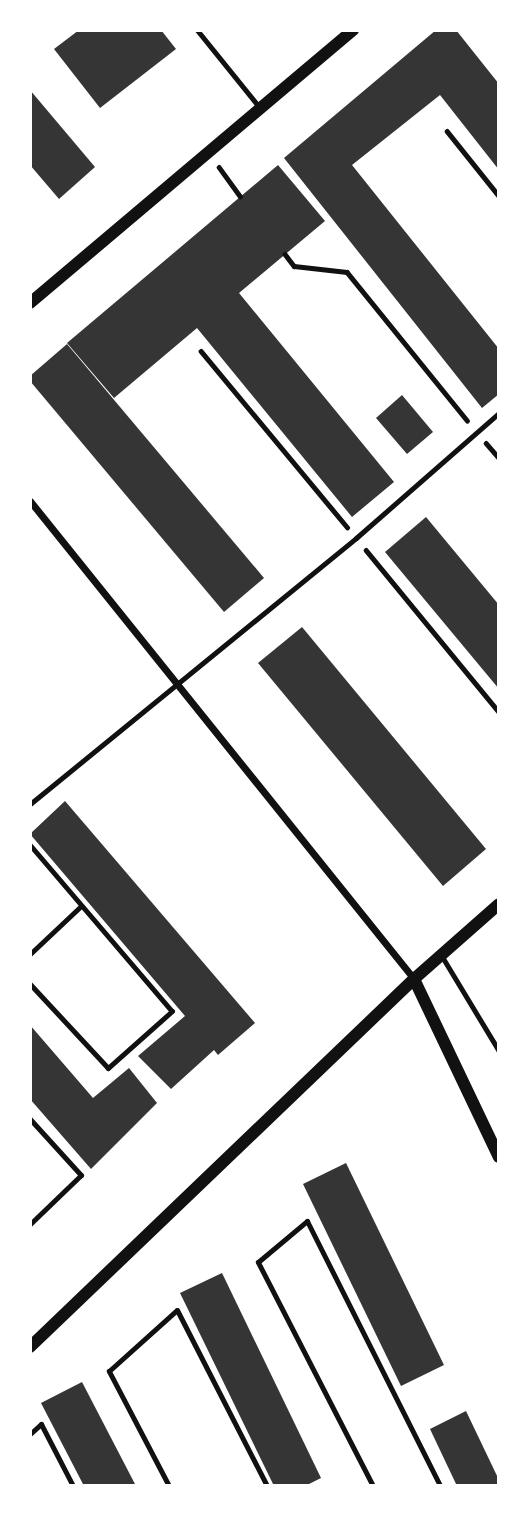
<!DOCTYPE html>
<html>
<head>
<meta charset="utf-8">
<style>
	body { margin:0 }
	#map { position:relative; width:529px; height:1516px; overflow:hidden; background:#fff; font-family:Bitter,serif }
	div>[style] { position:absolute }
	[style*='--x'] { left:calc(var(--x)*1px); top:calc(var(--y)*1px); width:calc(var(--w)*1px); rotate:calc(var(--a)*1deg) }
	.building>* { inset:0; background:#353535 }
	.path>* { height:4.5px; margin:-2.25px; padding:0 2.25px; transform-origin:2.25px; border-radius:2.25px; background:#111 }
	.service>* { height:5px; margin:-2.5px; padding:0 2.5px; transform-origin:2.5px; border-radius:2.5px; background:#111 }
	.minor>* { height:7px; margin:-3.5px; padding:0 3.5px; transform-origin:3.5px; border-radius:3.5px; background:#111 }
	.tertiary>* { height:12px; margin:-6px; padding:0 6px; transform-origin:6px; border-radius:6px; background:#111 }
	span { translate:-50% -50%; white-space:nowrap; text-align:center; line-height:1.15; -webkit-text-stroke:5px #fff; paint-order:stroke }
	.frame { position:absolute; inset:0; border:32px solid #fff; pointer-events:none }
</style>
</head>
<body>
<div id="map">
	<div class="building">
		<div style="clip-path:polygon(79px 30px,161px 30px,176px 49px,100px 108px,54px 49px)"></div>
		<div style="clip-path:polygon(436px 30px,456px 30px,499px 84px,499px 170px,440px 95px,352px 165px,499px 349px,499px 394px,482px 408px,284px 158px)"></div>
		<div style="clip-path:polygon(30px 90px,95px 167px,59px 199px,30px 165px)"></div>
		<div style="clip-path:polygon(278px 165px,325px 221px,239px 293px,394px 482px,352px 517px,197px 328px,114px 398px,67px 343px)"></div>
		<div style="clip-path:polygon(67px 344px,264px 578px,224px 612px,30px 381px,30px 376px)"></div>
		<div style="clip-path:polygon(402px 395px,433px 432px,407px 454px,376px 418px)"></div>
		<div style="clip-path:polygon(426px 517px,499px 605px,499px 689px,385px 552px)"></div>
		<div style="clip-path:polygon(302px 627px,486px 849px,443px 886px,258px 663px)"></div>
		<div style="clip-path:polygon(65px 801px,255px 1023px,218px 1055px,214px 1050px,171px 1089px,138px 1056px,185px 1016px,30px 834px)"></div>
		<div style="clip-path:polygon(30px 1025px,93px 1098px,129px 1068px,157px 1103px,91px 1169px,30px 1099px)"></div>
		<div style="clip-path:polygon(346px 1163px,444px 1365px,401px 1386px,303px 1184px)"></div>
		<div style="clip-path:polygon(222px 1273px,321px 1478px,305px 1486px,274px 1486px,180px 1293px)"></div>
		<div style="clip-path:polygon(82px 1382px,136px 1486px,84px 1486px,41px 1403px)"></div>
		<div style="clip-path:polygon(466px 1411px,499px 1480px,499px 1486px,457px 1486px,430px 1429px)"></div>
	</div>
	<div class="path">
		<div style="--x:447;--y:131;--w:83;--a:51.3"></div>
		<div style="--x:219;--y:167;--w:36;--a:54"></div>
		<div style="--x:285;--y:254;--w:15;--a:53"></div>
		<div style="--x:294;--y:266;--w:53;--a:6.5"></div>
		<div style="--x:347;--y:272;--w:191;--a:51"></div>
		<div style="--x:201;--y:351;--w:229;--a:50.3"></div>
		<div style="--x:486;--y:443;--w:20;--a:49"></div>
		<div style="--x:366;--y:550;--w:210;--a:50.6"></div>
	</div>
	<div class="service">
		<div style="--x:197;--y:30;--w:100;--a:51.1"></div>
		<div style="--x:30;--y:804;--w:421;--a:-39.2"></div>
		<div style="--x:356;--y:538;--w:190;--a:-41.2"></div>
		<div style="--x:30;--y:845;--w:218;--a:49.5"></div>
		<div style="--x:172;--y:1011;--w:86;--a:138.3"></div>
		<div style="--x:108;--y:1068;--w:115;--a:-132.9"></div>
		<div style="--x:30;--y:954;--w:70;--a:-43.3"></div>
		<div style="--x:441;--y:955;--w:112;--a:58.9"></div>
		<div style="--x:30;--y:1119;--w:76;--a:47.7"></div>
		<div style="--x:81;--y:1175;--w:71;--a:136.1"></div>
		<div style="--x:30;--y:1434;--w:15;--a:-42"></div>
		<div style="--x:41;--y:1424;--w:70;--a:62.7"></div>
		<div style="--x:169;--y:1486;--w:130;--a:-117.6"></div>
		<div style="--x:109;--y:1371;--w:91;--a:-41.9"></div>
		<div style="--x:177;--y:1310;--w:198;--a:62.9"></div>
		<div style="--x:373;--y:1486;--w:252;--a:-117.2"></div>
		<div style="--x:258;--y:1262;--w:64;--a:-39.9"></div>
		<div style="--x:307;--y:1221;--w:297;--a:63.3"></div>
	</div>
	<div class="minor">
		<div style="--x:30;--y:501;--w:613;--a:51.22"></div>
	</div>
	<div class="tertiary">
		<div style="--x:30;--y:303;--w:423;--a:-40.2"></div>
		<div style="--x:414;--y:979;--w:197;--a:64.5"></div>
		<div style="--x:30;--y:1347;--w:532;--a:-43.78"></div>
		<div style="--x:414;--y:979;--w:113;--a:-41.4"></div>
	</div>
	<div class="frame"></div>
</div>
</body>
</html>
